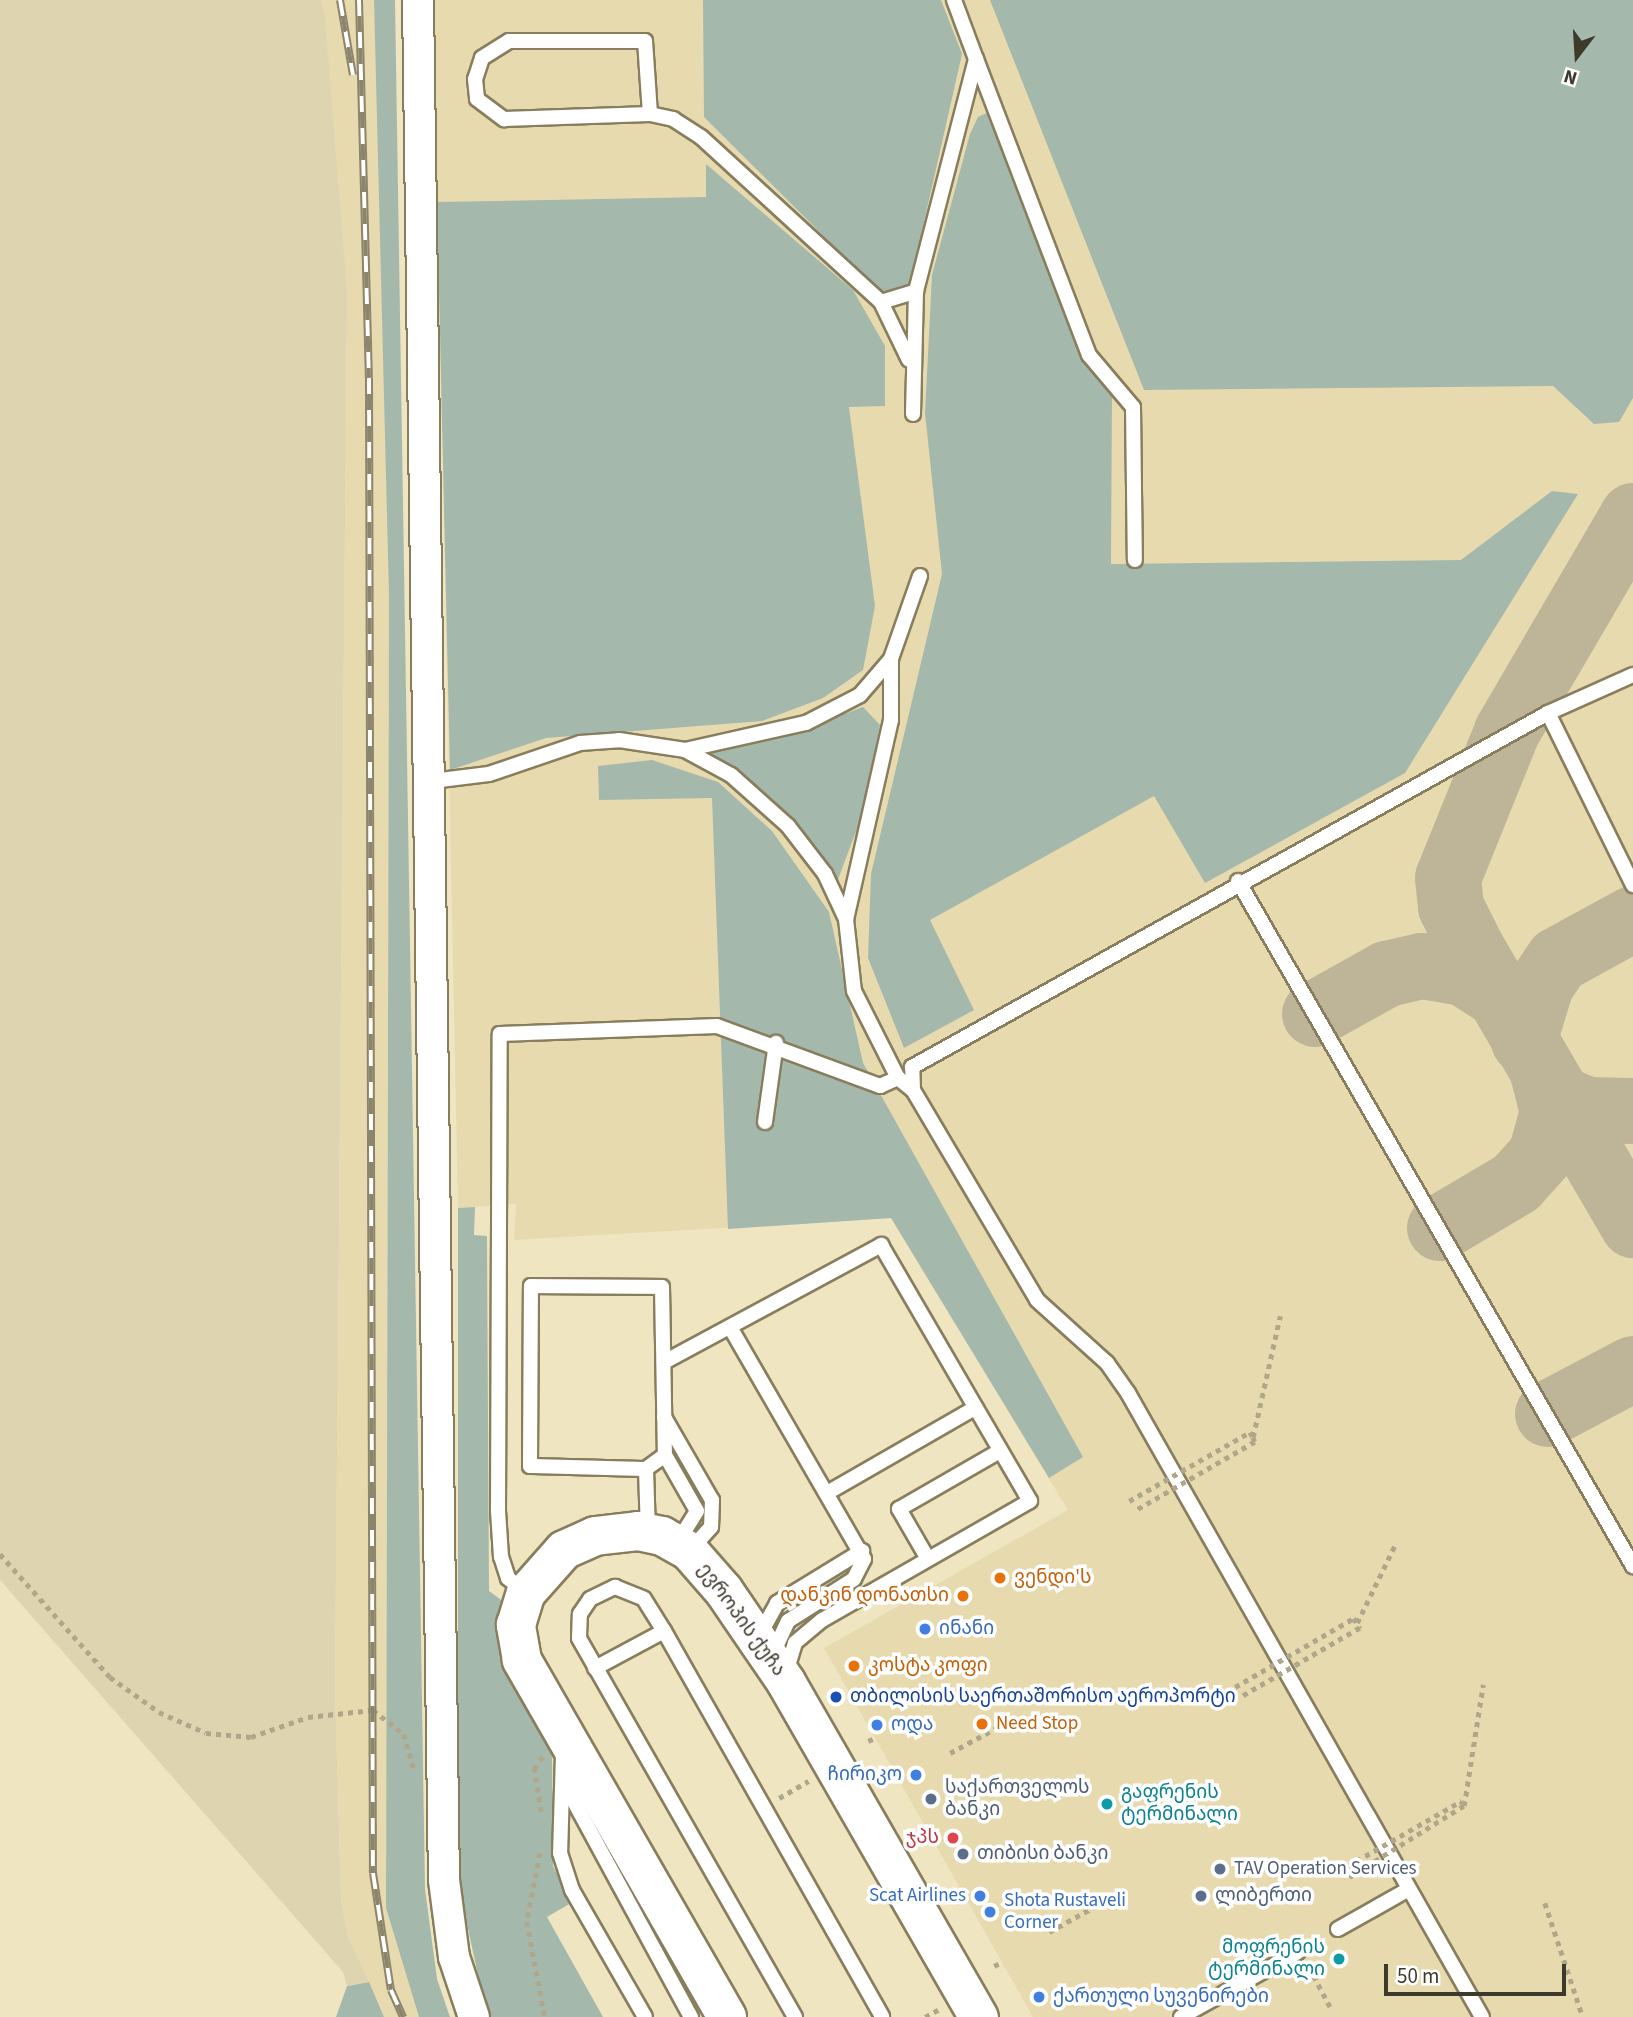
<!DOCTYPE html>
<html>
<head>
<meta charset="utf-8">
<style>
	body { margin:0 }
	#map { position:relative; width:1633px; height:2017px; overflow:hidden; background:#f0e5c1; font-family:"Source Sans 3","Noto Sans Georgian",sans-serif }
	div>[style] { position:absolute }
	[style*='--x'] { left:calc(var(--x)*1px); top:calc(var(--y)*1px); width:calc(var(--w)*1px); rotate:calc(var(--a)*1deg) }
	.built>* { inset:0; background:#e8daaf }
	.green>* { inset:0; background:#a5b8ac }
	.sand>* { inset:0; background:#ded5b0 }
	.taxiway>* { height:66px; margin:-33px; padding:0 33px; transform-origin:33px; border-radius:33px; background:#beb598 }
	.path>* { height:4.5px; margin-top:-2.25px; transform-origin:0; background:repeating-linear-gradient(90deg,#b0a78b 0 5px,transparent 0 10px) }
	.roads { filter:drop-shadow(2px 0 #887e5d) drop-shadow(-2px 0 #887e5d) drop-shadow(0 2px #887e5d) drop-shadow(0 -2px #887e5d) }
	.service>* { height:14px; margin:-7px; padding:0 7px; transform-origin:7px; border-radius:7px; background:#fff }
	.minor>* { height:30px; margin:-15px; padding:0 15px; transform-origin:15px; border-radius:15px; background:#fff }
	.primary>* { height:38px; margin:-19px; padding:0 19px; transform-origin:19px; border-radius:19px; background:#fff }
	.rail>* { height:8px; margin-top:-4px; transform-origin:0; background:repeating-linear-gradient(90deg,#fff 0 16px,#8c856e 0 32px); box-sizing:border-box; border-block:2px solid #8c856e }
	.path-bridge>* { height:4.5px; margin-top:-2.25px; transform-origin:0; background:repeating-linear-gradient(90deg,#b0a78b 0 5px,transparent 0 10px) }
	.dots>* { width:19px; height:19px; translate:-50% -50%; box-sizing:border-box; border:4px solid #fff; border-radius:50% }
	span { translate:-50% -50%; white-space:nowrap; text-align:center; line-height:1.15; -webkit-text-stroke:7px #fff; paint-order:stroke }
	.food-label { font-size:19px; color:#c56008 }
	.left { translate:0 -50%; text-align:left }
	.right { translate:-100% -50%; text-align:right }
	.street-label { font-size:19px; color:#3d392b }
	.shop-label { font-size:19px; color:#366cbe }
	.transit-label { font-size:19px; color:#164399 }
	.service-label { font-size:19px; color:#4e5e75 }
	.culture-label { font-size:19px; color:#0d838f }
	.health-label { font-size:19px; color:#be3a42 }
	.north { position:absolute; left:1542px; top:21px; width:70px; height:70px; -webkit-text-stroke:5px #fff; paint-order:stroke; rotate:197deg; font-size:19px; font-weight:700; line-height:28px; text-align:center; color:#3d392b }
	.north::after { content:''; display:block; margin:auto; width:24px; height:32px; background:#3d392b; clip-path:polygon(50% 0,100% 100%,50% 72%,0 100%) }
	.scale { position:absolute; left:1384px; top:1964px; width:182px; height:32px; box-sizing:border-box; border:4px solid #3d392b; border-top:0; padding-left:9px; font-size:21px; line-height:24px; white-space:nowrap; color:#3d392b; -webkit-text-stroke:5px #fff; paint-order:stroke }
</style>
</head>
<body>
<div id="map">
	<div class="built">
		<div style="clip-path:polygon(321px 0,374px 0,378px 94px,389px 596px,386px 1908px,419px 2017px,384px 2017px,348px 1937px,341px 1899px,335px 1691px,347px 291px)"></div>
		<div style="clip-path:polygon(433px 0,1633px 0,1633px 2017px,1033px 2017px,824px 1648px,1068px 1510px,891px 1218px,514px 1240px,516px 1204px,458px 1208px)"></div>
	</div>
	<div class="green">
		<div style="clip-path:polygon(374px 0,395px 0,425px 1889px,437px 1979px,450px 2017px,419px 2017px,386px 1908px,389px 596px)"></div>
		<div style="clip-path:polygon(703px 0,941px 0,962px 54px,910px 284px,883px 295px,704px 117px)"></div>
		<div style="clip-path:polygon(990px 0,1633px 0,1633px 398px,1619px 422px,1594px 424px,1553px 386px,1144px 390px)"></div>
		<div style="clip-path:polygon(989px 112px,1005px 126px,1082px 360px,1112px 396px,1111px 564px,1461px 560px,1552px 491px,1578px 494px,1405px 773px,1205px 883px,1154px 796px,930px 920px,974px 1010px,904px 1048px,868px 958px,871px 874px,942px 574px,925px 413px,932px 275px,970px 134px,978px 117px)"></div>
		<div style="clip-path:polygon(706px 164px,853px 290px,885px 346px,885px 406px,849px 407px,875px 606px,863px 670px,823px 698px,762px 721px,546px 738px,450px 770px,437px 202px,706px 197px)"></div>
		<div style="clip-path:polygon(863px 707px,880px 725px,863px 813px,837px 882px,814px 849px,741px 775px,704px 754px,781px 738px)"></div>
		<div style="clip-path:polygon(652px 760px,718px 782px,772px 831px,829px 912px,863px 1063px,1083px 1457px,1049px 1478px,891px 1218px,728px 1229px,712px 798px,599px 800px,598px 766px)"></div>
		<div style="clip-path:polygon(475px 1207px,474px 1235px,487px 1236px,489px 1591px,508px 1605px,552px 1737px,553px 1866px,571px 1903px,547px 1917px,603px 2017px,487px 2017px,458px 1882px,458px 1208px)"></div>
		<div style="clip-path:polygon(369px 1982px,384px 2017px,336px 2017px,347px 1986px)"></div>
	</div>
	<div class="sand">
		<div style="clip-path:polygon(0 0,321px 0,325px 18px,347px 291px,335px 1691px,341px 1900px,348px 1937px,369px 1982px,347px 1986px,343px 1972px,0 1580px)"></div>
	</div>
	<div class="taxiway">
		<div style="--x:1633;--y:516;--w:250;--a:120.3"></div>
		<div style="--x:1507;--y:732;--w:157;--a:112"></div>
		<div style="--x:1448;--y:878;--w:29;--a:84"></div>
		<div style="--x:1451;--y:907;--w:47;--a:63.4"></div>
		<div style="--x:1472;--y:949;--w:320;--a:59.7"></div>
		<div style="--x:1315;--y:1014;--w:82;--a:-29.1"></div>
		<div style="--x:1387;--y:974;--w:36;--a:-13"></div>
		<div style="--x:1422;--y:966;--w:43;--a:9.5"></div>
		<div style="--x:1464;--y:973;--w:40;--a:32.9"></div>
		<div style="--x:1524;--y:1041;--w:59;--a:-73.1"></div>
		<div style="--x:1541;--y:985;--w:30;--a:-56"></div>
		<div style="--x:1558;--y:960;--w:85;--a:-28.7"></div>
		<div style="--x:1563;--y:1100;--w:27;--a:22"></div>
		<div style="--x:1588;--y:1110;--w:45;--a:1.3"></div>
		<div style="--x:1440;--y:1228;--w:88;--a:-30.6"></div>
		<div style="--x:1516;--y:1183;--w:38;--a:-48"></div>
		<div style="--x:1541;--y:1155;--w:45;--a:-74.4"></div>
		<div style="--x:1553;--y:1112;--w:44;--a:-104.3"></div>
		<div style="--x:1548;--y:1414;--w:96;--a:-27.9"></div>
	</div>
	<div class="path">
		<div style="--x:1253;--y:1437;--w:124;--a:-77.4"></div>
		<div style="--x:0;--y:1554;--w:165;--a:48.2"></div>
		<div style="--x:110;--y:1677;--w:60;--a:35.5"></div>
		<div style="--x:159;--y:1712;--w:51;--a:24.1"></div>
		<div style="--x:206;--y:1733;--w:45;--a:5.1"></div>
		<div style="--x:251;--y:1737;--w:60;--a:-19.3"></div>
		<div style="--x:308;--y:1717;--w:65;--a:-6.1"></div>
		<div style="--x:373;--y:1710;--w:39;--a:38"></div>
		<div style="--x:404;--y:1734;--w:36;--a:74"></div>
		<div style="--x:1357;--y:1623;--w:87;--a:-64"></div>
		<div style="--x:868;--y:1741;--w:8;--a:-23"></div>
		<div style="--x:950;--y:1753;--w:72;--a:-28.4"></div>
		<div style="--x:779;--y:1798;--w:34;--a:-30"></div>
		<div style="--x:1464;--y:1806;--w:123;--a:-81.1"></div>
		<div style="--x:541;--y:1812;--w:44;--a:-99.2"></div>
		<div style="--x:534;--y:1769;--w:16;--a:-55"></div>
		<div style="--x:540;--y:1853;--w:70;--a:100.7"></div>
		<div style="--x:527;--y:1922;--w:97;--a:79.3"></div>
		<div style="--x:1545;--y:1903;--w:120;--a:71.6"></div>
		<div style="--x:1049;--y:1932;--w:72;--a:-29.1"></div>
		<div style="--x:994;--y:1966;--w:9;--a:-27"></div>
		<div style="--x:1309;--y:1967;--w:49;--a:61.9"></div>
		<div style="--x:925;--y:2017;--w:18;--a:-29"></div>
	</div>
	<div class="roads">
		<div class="service">
			<div style="--x:954;--y:0;--w:63;--a:69.6"></div>
			<div style="--x:650;--y:114;--w:73;--a:-93.9"></div>
			<div style="--x:645;--y:41;--w:136;--a:180"></div>
			<div style="--x:509;--y:41;--w:32;--a:148"></div>
			<div style="--x:482;--y:58;--w:22;--a:108"></div>
			<div style="--x:475;--y:79;--w:20;--a:84"></div>
			<div style="--x:477;--y:99;--w:34;--a:37"></div>
			<div style="--x:504;--y:119;--w:146;--a:-2"></div>
			<div style="--x:650;--y:114;--w:24;--a:12"></div>
			<div style="--x:673;--y:119;--w:33;--a:33"></div>
			<div style="--x:701;--y:137;--w:244;--a:42.5"></div>
			<div style="--x:881;--y:302;--w:37;--a:-17"></div>
			<div style="--x:916;--y:291;--w:123;--a:91.4"></div>
			<div style="--x:916;--y:291;--w:240;--a:-75.5"></div>
			<div style="--x:976;--y:59;--w:317;--a:69.1"></div>
			<div style="--x:1089;--y:355;--w:68;--a:49.8"></div>
			<div style="--x:1133;--y:407;--w:153;--a:89.3"></div>
			<div style="--x:881;--y:302;--w:64;--a:64.2"></div>
			<div style="--x:920;--y:576;--w:88;--a:109.3"></div>
			<div style="--x:891;--y:659;--w:61;--a:90"></div>
			<div style="--x:891;--y:720;--w:204;--a:102.7"></div>
			<div style="--x:846;--y:919;--w:72;--a:83.7"></div>
			<div style="--x:854;--y:991;--w:97;--a:63.2"></div>
			<div style="--x:898;--y:1078;--w:19;--a:39"></div>
			<div style="--x:913;--y:1090;--w:244;--a:59.4"></div>
			<div style="--x:1037;--y:1300;--w:94;--a:42"></div>
			<div style="--x:1107;--y:1363;--w:37;--a:55"></div>
			<div style="--x:1128;--y:1393;--w:717;--a:60.43"></div>
			<div style="--x:1548;--y:713;--w:93;--a:-24.1"></div>
			<div style="--x:685;--y:750;--w:124;--a:-12.6"></div>
			<div style="--x:806;--y:723;--w:61;--a:-27.4"></div>
			<div style="--x:860;--y:695;--w:48;--a:-49.3"></div>
			<div style="--x:432;--y:781;--w:57;--a:-7"></div>
			<div style="--x:489;--y:774;--w:96;--a:-18.8"></div>
			<div style="--x:580;--y:743;--w:39;--a:-4"></div>
			<div style="--x:619;--y:740;--w:67;--a:8.6"></div>
			<div style="--x:685;--y:750;--w:52;--a:28.5"></div>
			<div style="--x:731;--y:775;--w:76;--a:41.8"></div>
			<div style="--x:788;--y:826;--w:61;--a:52.4"></div>
			<div style="--x:825;--y:874;--w:50;--a:65"></div>
			<div style="--x:1238;--y:881;--w:791;--a:60.03"></div>
			<div style="--x:913;--y:1090;--w:23;--a:-92"></div>
			<div style="--x:912;--y:1067;--w:728;--a:-29.1"></div>
			<div style="--x:1548;--y:713;--w:192;--a:63.7"></div>
			<div style="--x:765;--y:1122;--w:80;--a:-82.1"></div>
			<div style="--x:531;--y:1286;--w:131;--a:0.4"></div>
			<div style="--x:662;--y:1287;--w:168;--a:89"></div>
			<div style="--x:665;--y:1455;--w:24;--a:144"></div>
			<div style="--x:646;--y:1469;--w:116;--a:-178.5"></div>
			<div style="--x:530;--y:1466;--w:180;--a:-89.7"></div>
			<div style="--x:730;--y:1327;--w:268;--a:60"></div>
			<div style="--x:864;--y:1559;--w:22;--a:117"></div>
			<div style="--x:854;--y:1579;--w:78;--a:147.5"></div>
			<div style="--x:788;--y:1621;--w:35;--a:115"></div>
			<div style="--x:664;--y:1362;--w:247;--a:-28.3"></div>
			<div style="--x:881;--y:1245;--w:296;--a:59.8"></div>
			<div style="--x:1030;--y:1501;--w:240;--a:150.2"></div>
			<div style="--x:822;--y:1620;--w:35;--a:140"></div>
			<div style="--x:795;--y:1643;--w:28;--a:107"></div>
			<div style="--x:664;--y:1417;--w:96;--a:60"></div>
			<div style="--x:712;--y:1500;--w:27;--a:92"></div>
			<div style="--x:711;--y:1527;--w:31;--a:132"></div>
			<div style="--x:665;--y:1455;--w:64;--a:60.3"></div>
			<div style="--x:697;--y:1511;--w:38;--a:122"></div>
			<div style="--x:646;--y:1469;--w:64;--a:88.2"></div>
			<div style="--x:827;--y:1493;--w:171;--a:-29.9"></div>
			<div style="--x:928;--y:1559;--w:58;--a:-120.1"></div>
			<div style="--x:899;--y:1509;--w:116;--a:-29.9"></div>
			<div style="--x:525;--y:1592;--w:22;--a:-141"></div>
			<div style="--x:508;--y:1578;--w:22;--a:-108"></div>
			<div style="--x:501;--y:1557;--w:46;--a:-93.7"></div>
			<div style="--x:498;--y:1511;--w:477;--a:-89.8"></div>
			<div style="--x:500;--y:1034;--w:217;--a:-2.1"></div>
			<div style="--x:717;--y:1026;--w:174;--a:20.2"></div>
			<div style="--x:880;--y:1086;--w:20;--a:-24"></div>
			<div style="--x:759;--y:1636;--w:38;--a:-61"></div>
			<div style="--x:777;--y:1603;--w:100;--a:-31.5"></div>
			<div style="--x:595;--y:1668;--w:78;--a:-28.2"></div>
			<div style="--x:563;--y:1754;--w:99;--a:91.7"></div>
			<div style="--x:560;--y:1853;--w:39;--a:72"></div>
			<div style="--x:572;--y:1890;--w:146;--a:60.1"></div>
			<div style="--x:565;--y:1785;--w:264;--a:61.5"></div>
			<div style="--x:1338;--y:1929;--w:81;--a:-29.4"></div>
			<div style="--x:795;--y:2017;--w:436;--a:-119.7"></div>
			<div style="--x:579;--y:1638;--w:24;--a:-88"></div>
			<div style="--x:580;--y:1614;--w:18;--a:-56"></div>
			<div style="--x:590;--y:1599;--w:28;--a:-26"></div>
			<div style="--x:615;--y:1587;--w:31;--a:22"></div>
			<div style="--x:644;--y:1599;--w:38;--a:58"></div>
			<div style="--x:664;--y:1631;--w:443;--a:60.5"></div>
			<div style="--x:1181;--y:2017;--w:134;--a:-29.1"></div>
		</div>
		<div class="minor">
			<div style="--x:418;--y:0;--w:1880;--a:89.21"></div>
			<div style="--x:444;--y:1880;--w:78;--a:82.6"></div>
			<div style="--x:454;--y:1957;--w:63;--a:71.6"></div>
		</div>
		<div class="primary">
			<div style="--x:727;--y:2017;--w:412;--a:-119.9"></div>
			<div style="--x:522;--y:1660;--w:36;--a:-100"></div>
			<div style="--x:516;--y:1625;--w:34;--a:-73"></div>
			<div style="--x:526;--y:1593;--w:57;--a:-48.5"></div>
			<div style="--x:564;--y:1550;--w:34;--a:-24"></div>
			<div style="--x:595;--y:1536;--w:43;--a:-6.6"></div>
			<div style="--x:638;--y:1531;--w:25;--a:12"></div>
			<div style="--x:662;--y:1536;--w:31;--a:29"></div>
			<div style="--x:689;--y:1551;--w:53;--a:48.8"></div>
			<div style="--x:724;--y:1591;--w:110;--a:55.7"></div>
			<div style="--x:786;--y:1682;--w:387;--a:60.1"></div>
		</div>
	</div>
	<div class="rail">
		<div style="--x:340;--y:0;--w:76;--a:80.2"></div>
		<div style="--x:359;--y:0;--w:378;--a:88.5"></div>
		<div style="--x:369;--y:378;--w:1495;--a:89.85"></div>
		<div style="--x:373;--y:1873;--w:118;--a:81.3"></div>
		<div style="--x:391;--y:1990;--w:30;--a:66"></div>
	</div>
	<div class="path-bridge">
		<div style="--x:1129;--y:1501;--w:139;--a:-29.7"></div>
		<div style="--x:1250;--y:1432;--w:6;--a:59"></div>
		<div style="--x:1253;--y:1437;--w:5;--a:68"></div>
		<div style="--x:1255;--y:1442;--w:138;--a:150.1"></div>
		<div style="--x:1235;--y:1687;--w:138;--a:-30.1"></div>
		<div style="--x:1354;--y:1618;--w:12;--a:59"></div>
		<div style="--x:1360;--y:1628;--w:138;--a:149.9"></div>
		<div style="--x:1339;--y:1871;--w:141;--a:-29.8"></div>
		<div style="--x:1461;--y:1801;--w:6;--a:59"></div>
		<div style="--x:1464;--y:1806;--w:140;--a:148.1"></div>
	</div>
	<div class="dots">
		<div style="left:1000px;top:1578px;background:#e8710a"></div>
		<div style="left:963px;top:1596px;background:#e8710a"></div>
		<div style="left:925px;top:1629px;background:#3f7fe0"></div>
		<div style="left:854px;top:1666px;background:#e8710a"></div>
		<div style="left:836px;top:1697px;background:#1a4fb4"></div>
		<div style="left:982px;top:1724px;background:#e8710a"></div>
		<div style="left:877px;top:1725px;background:#3f7fe0"></div>
		<div style="left:916px;top:1775px;background:#3f7fe0"></div>
		<div style="left:931px;top:1799px;background:#5c6f8a"></div>
		<div style="left:1107px;top:1804px;background:#0f9aa8"></div>
		<div style="left:953px;top:1838px;background:#e0444e"></div>
		<div style="left:963px;top:1854px;background:#5c6f8a"></div>
		<div style="left:1220px;top:1869px;background:#5c6f8a"></div>
		<div style="left:980px;top:1896px;background:#3f7fe0"></div>
		<div style="left:1201px;top:1896px;background:#5c6f8a"></div>
		<div style="left:990px;top:1912px;background:#3f7fe0"></div>
		<div style="left:1339px;top:1959px;background:#0f9aa8"></div>
		<div style="left:1039px;top:1997px;background:#3f7fe0"></div>
	</div>
	<div class="food-label">
		<span class="left" style="left:1014px;top:1578px">ვენდი'ს</span>
		<span class="right" style="left:949px;top:1596px">დანკინ დონათსი</span>
		<span class="left" style="left:868px;top:1666px">კოსტა კოფი</span>
		<span class="left" style="left:996px;top:1724px">Need Stop</span>
	</div>
	<div class="street-label">
		<span style="left:741px;top:1620px;rotate:54deg">ევროპის ქუჩა</span>
	</div>
	<div class="shop-label">
		<span class="left" style="left:939px;top:1629px">ინანი</span>
		<span class="left" style="left:891px;top:1725px">ოდა</span>
		<span class="right" style="left:902px;top:1775px">ჩირიკო</span>
		<span class="right" style="left:966px;top:1896px">Scat Airlines</span>
		<span class="left" style="left:1004px;top:1912px">Shota Rustaveli<br>Corner</span>
		<span class="left" style="left:1053px;top:1997px">ქართული სუვენირები</span>
	</div>
	<div class="transit-label">
		<span class="left" style="left:850px;top:1697px">თბილისის საერთაშორისო აეროპორტი</span>
	</div>
	<div class="service-label">
		<span class="left" style="left:945px;top:1799px">საქართველოს<br>ბანკი</span>
		<span class="left" style="left:977px;top:1854px">თიბისი ბანკი</span>
		<span class="left" style="left:1234px;top:1869px">TAV Operation Services</span>
		<span class="left" style="left:1215px;top:1896px">ლიბერთი</span>
	</div>
	<div class="culture-label">
		<span class="left" style="left:1121px;top:1804px">გაფრენის<br>ტერმინალი</span>
		<span class="right" style="left:1325px;top:1959px">მოფრენის<br>ტერმინალი</span>
	</div>
	<div class="health-label">
		<span class="right" style="left:939px;top:1838px">ჯპს</span>
	</div>
	<div class="north">N</div>
	<div class="scale">50 m</div>
</div>
</body>
</html>
